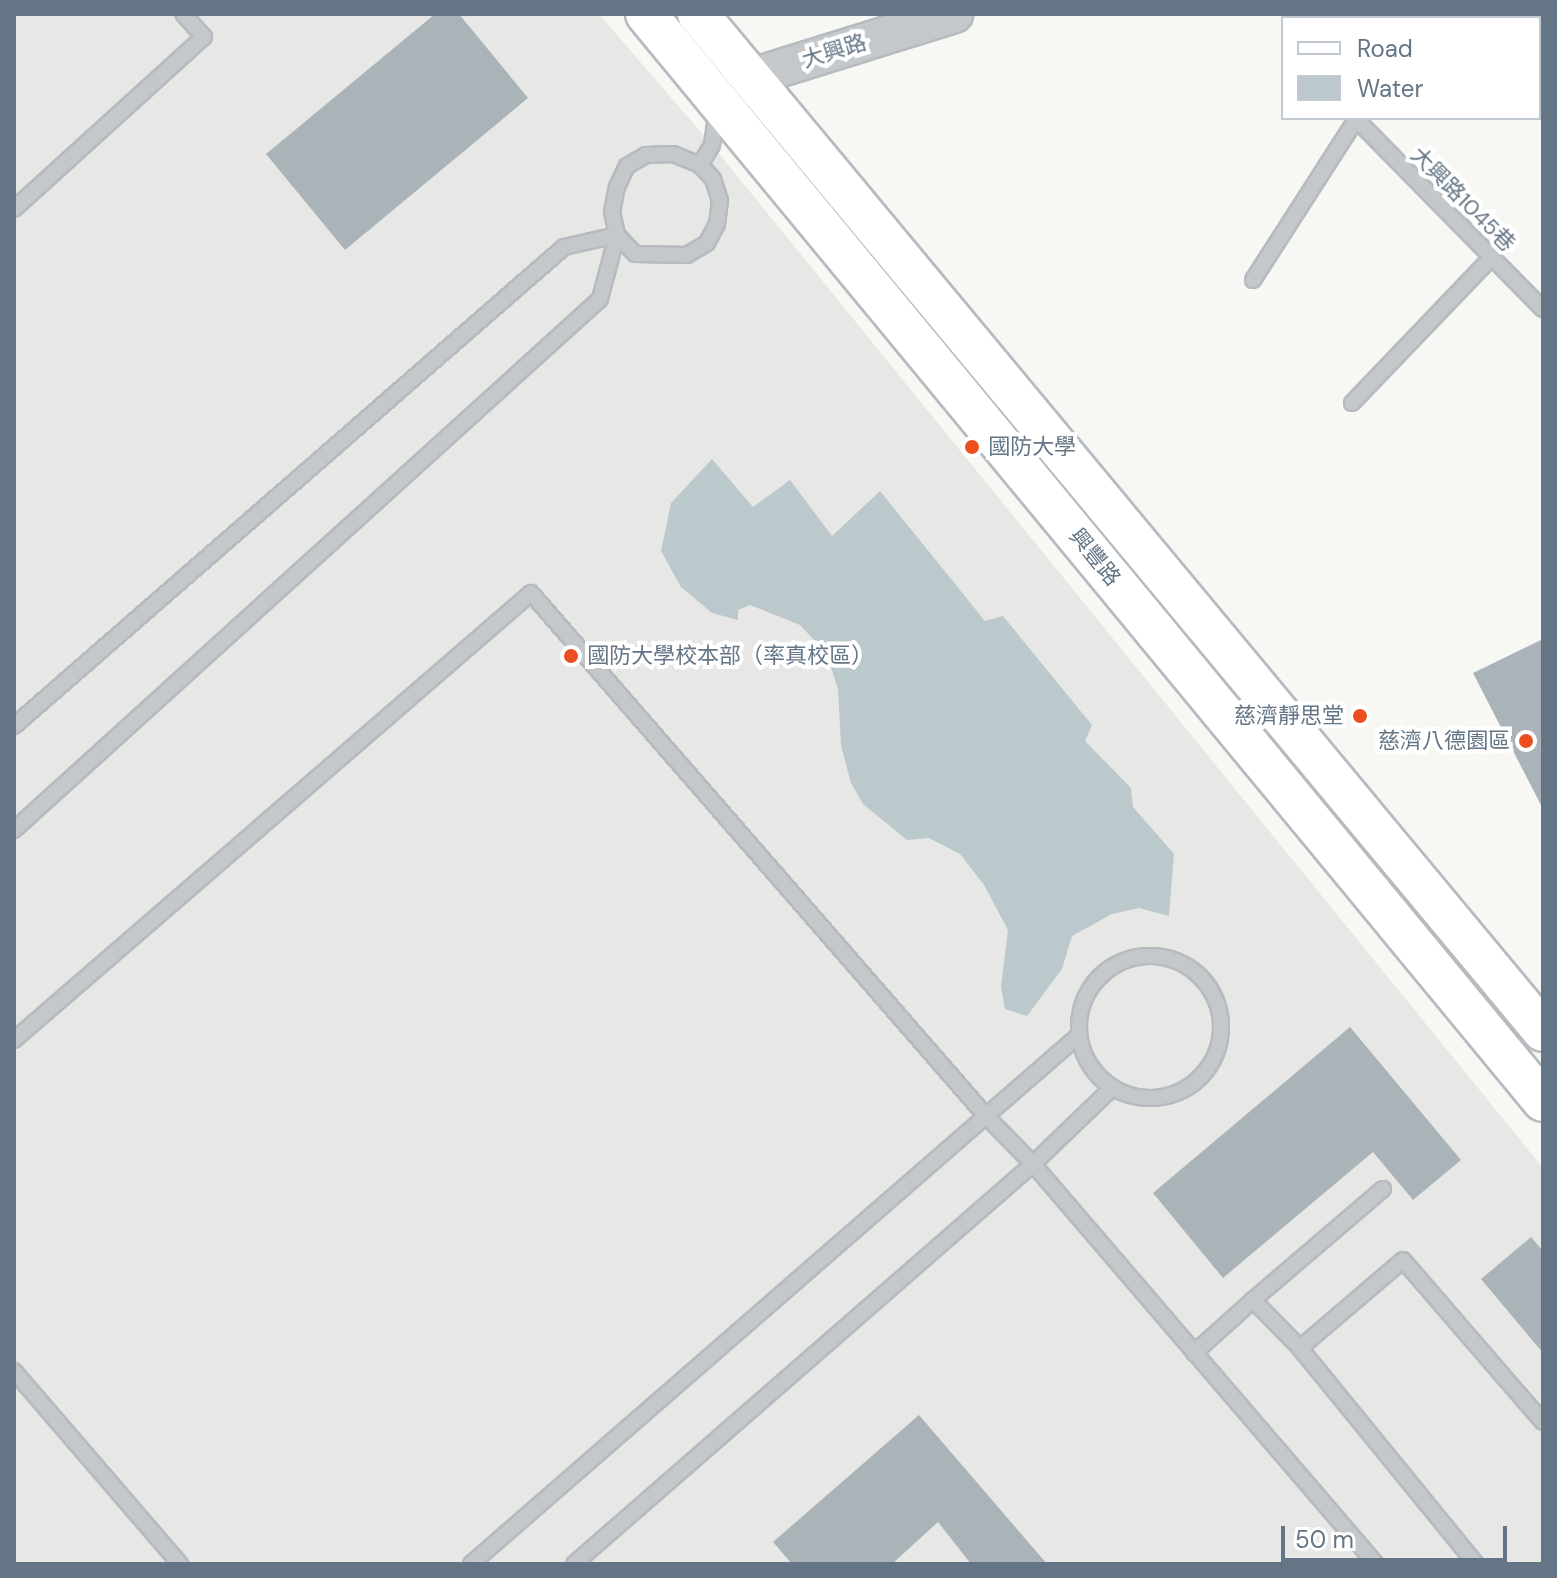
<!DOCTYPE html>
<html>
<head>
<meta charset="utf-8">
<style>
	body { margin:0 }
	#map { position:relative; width:1557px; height:1578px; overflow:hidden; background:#f7f7f3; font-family:"DM Sans","Noto Sans TC",sans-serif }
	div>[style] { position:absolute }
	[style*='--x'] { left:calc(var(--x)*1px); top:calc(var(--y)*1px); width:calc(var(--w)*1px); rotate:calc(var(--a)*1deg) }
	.built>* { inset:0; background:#e7e8e6 }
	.water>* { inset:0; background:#bbc8cc }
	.building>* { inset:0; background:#aab3b8 }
	.roads { filter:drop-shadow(2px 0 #b6bbc0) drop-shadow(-2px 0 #b6bbc0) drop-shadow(0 2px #b6bbc0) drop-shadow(0 -2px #b6bbc0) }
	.service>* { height:14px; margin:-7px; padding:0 7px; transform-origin:7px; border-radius:7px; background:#c4c8cb }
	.service>.ring { margin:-7px; padding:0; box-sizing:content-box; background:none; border:14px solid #c4c8cb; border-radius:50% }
	.tertiary>* { height:36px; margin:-18px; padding:0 18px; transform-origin:18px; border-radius:18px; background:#c4c8cb }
	.secondary>* { height:40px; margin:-20px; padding:0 20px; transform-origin:20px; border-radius:20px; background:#fff }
	.dots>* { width:22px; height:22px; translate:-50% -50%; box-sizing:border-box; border:4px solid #fff; border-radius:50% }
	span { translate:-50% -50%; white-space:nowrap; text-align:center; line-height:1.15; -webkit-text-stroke:8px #fff; paint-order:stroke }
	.street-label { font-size:22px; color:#647686 }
	.poi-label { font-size:22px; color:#647686 }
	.left { translate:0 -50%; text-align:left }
	.right { translate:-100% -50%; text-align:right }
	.frame { position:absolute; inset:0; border:16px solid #647686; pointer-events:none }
	.legend { position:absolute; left:1281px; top:16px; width:260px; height:104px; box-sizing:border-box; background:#fff; border:2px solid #c1c8cf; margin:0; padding:10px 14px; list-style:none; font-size:24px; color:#647686 }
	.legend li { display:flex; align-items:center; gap:16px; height:40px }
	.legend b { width:40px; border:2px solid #c1c8cf }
	.scale { position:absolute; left:1281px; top:1526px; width:226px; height:36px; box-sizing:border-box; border:4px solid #647686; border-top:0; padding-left:10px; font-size:24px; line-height:28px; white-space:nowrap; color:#647686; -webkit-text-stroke:6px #fff; paint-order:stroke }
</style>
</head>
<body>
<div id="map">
	<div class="built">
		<div style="clip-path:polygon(14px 14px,599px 14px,712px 145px,1543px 1168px,1543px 1564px,14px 1564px)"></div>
	</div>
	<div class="water">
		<div style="clip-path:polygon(712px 459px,753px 507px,790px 480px,832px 536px,880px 491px,985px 621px,1003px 616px,1092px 725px,1085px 741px,1131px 788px,1133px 807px,1174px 854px,1169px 916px,1139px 908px,1112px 914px,1072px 936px,1062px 969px,1027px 1016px,1005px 1009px,1001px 987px,1008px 930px,984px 885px,960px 854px,929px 838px,907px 840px,863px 804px,851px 783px,841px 746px,838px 689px,829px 661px,816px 642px,800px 625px,750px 605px,738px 610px,738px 620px,712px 613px,681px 587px,661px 551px,671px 503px)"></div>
	</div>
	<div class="building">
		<div style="clip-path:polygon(435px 14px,459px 14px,528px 98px,345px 250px,266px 154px)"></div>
		<div style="clip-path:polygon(1543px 639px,1543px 809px,1473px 673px)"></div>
		<div style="clip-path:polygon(1350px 1027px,1461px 1160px,1413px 1200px,1373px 1152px,1223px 1278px,1153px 1193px)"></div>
		<div style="clip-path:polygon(1531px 1237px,1543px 1251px,1543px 1353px,1481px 1279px)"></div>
		<div style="clip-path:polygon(919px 1415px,1047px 1564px,971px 1564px,938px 1522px,892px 1564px,792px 1564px,773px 1542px)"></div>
	</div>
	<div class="roads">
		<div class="service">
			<div style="--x:1328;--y:14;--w:4;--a:76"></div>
			<div style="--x:1355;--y:118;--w:268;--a:45.5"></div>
			<div style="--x:673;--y:154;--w:29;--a:22"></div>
			<div style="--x:700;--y:165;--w:19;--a:47"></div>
			<div style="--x:713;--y:179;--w:22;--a:72"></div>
			<div style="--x:720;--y:200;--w:24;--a:97"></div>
			<div style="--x:717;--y:224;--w:21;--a:118"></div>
			<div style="--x:707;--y:243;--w:23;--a:149"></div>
			<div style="--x:687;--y:255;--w:52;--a:-178.9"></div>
			<div style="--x:635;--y:254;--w:26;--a:-133"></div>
			<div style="--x:617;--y:235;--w:24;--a:-102"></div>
			<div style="--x:612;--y:212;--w:25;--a:-79"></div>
			<div style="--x:617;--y:187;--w:23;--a:-65"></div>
			<div style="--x:627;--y:166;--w:22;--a:-30"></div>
			<div style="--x:646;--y:155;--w:27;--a:-2"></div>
			<div style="--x:700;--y:165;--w:23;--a:-59"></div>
			<div style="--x:712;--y:145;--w:34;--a:-82"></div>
			<div style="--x:14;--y:209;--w:256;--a:-42.2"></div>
			<div style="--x:204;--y:37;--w:31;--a:-132"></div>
			<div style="--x:1253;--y:280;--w:189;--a:-57.3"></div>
			<div style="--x:1352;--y:403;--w:201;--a:-46.2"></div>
			<div style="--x:14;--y:726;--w:729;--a:-41.05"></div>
			<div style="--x:564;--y:247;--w:54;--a:-12.8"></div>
			<div style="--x:617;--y:235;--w:66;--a:104.9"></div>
			<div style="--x:600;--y:299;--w:791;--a:137.82"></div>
			<div class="ring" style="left:1079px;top:956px;width:128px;height:128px"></div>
			<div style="--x:14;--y:1040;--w:683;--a:-40.85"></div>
			<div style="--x:531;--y:593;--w:693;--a:48.98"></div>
			<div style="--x:986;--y:1116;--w:67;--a:45.6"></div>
			<div style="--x:1033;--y:1164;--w:527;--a:49.39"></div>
			<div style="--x:1253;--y:1300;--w:171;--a:-40.5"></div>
			<div style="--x:1194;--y:1353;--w:79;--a:-41.9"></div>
			<div style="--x:1253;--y:1300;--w:67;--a:45.6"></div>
			<div style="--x:14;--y:1371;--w:255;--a:49.3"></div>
			<div style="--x:471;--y:1564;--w:805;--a:-41.02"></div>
			<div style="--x:574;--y:1564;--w:609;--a:-41.07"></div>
			<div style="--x:1033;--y:1164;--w:108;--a:-43.9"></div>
			<div style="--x:1476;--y:1564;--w:279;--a:-129.2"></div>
			<div style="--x:1300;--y:1348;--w:135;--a:-40.5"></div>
			<div style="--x:1403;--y:1260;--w:214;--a:49.2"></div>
		</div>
		<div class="tertiary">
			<div style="--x:727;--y:93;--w:30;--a:-33"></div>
			<div style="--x:752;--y:77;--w:212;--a:-17.3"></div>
		</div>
		<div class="secondary">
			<div style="--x:646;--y:14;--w:1409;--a:50.47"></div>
			<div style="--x:698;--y:14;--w:1322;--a:50.28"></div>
		</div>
	</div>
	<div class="dots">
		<div style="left:972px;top:447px;background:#ec4f1d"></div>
		<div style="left:571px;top:656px;background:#ec4f1d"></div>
		<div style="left:1360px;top:716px;background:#ec4f1d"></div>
		<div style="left:1526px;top:741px;background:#ec4f1d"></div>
	</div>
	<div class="street-label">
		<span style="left:834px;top:51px;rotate:-17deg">大興路</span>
		<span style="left:1463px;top:199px;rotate:45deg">大興路1045巷</span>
		<span style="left:1095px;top:557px;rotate:51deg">興豐路</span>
	</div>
	<div class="poi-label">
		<span class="left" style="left:988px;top:447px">國防大學</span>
		<span class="left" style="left:587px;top:656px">國防大學校本部（率真校區）</span>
		<span class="right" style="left:1344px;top:716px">慈濟靜思堂</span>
		<span class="right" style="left:1510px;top:741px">慈濟八德園區</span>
	</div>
	<div class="frame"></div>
	<ul class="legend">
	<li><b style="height:10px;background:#fff"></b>Road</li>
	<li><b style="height:22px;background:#bbc8cc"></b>Water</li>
	</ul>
	<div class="scale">50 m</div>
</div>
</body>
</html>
